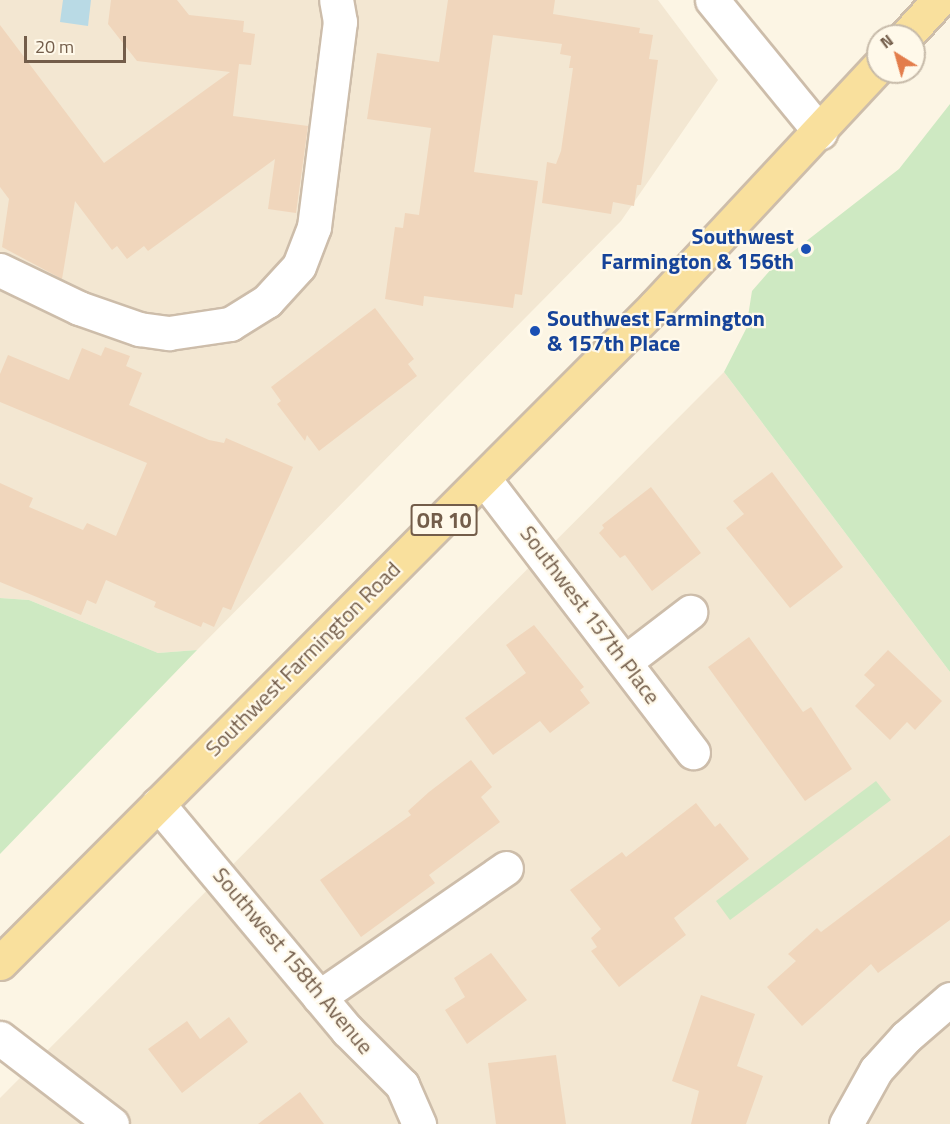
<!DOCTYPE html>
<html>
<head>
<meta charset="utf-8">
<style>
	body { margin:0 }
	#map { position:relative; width:950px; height:1124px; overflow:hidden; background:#fcf5e4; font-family:"Titillium Web",sans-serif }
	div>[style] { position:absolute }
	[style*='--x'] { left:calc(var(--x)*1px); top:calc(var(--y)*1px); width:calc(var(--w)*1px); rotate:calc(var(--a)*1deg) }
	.residential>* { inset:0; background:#f3e7d2 }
	.green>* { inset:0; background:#cee9c2 }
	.water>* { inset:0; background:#b9dae5 }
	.building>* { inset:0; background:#f0d6bc }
	.roads { filter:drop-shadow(2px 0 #cdbdaa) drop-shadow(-2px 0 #cdbdaa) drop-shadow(0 2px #cdbdaa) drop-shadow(0 -2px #cdbdaa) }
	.minor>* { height:33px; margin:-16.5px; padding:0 16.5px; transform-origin:16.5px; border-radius:16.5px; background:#fff }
	.major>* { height:33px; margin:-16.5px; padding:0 16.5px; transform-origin:16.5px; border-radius:16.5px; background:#f9e09d }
	.dots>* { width:16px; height:16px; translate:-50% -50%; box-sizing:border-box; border:3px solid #fff9ea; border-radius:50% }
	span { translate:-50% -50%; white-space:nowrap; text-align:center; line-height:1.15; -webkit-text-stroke:4.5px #fff9ea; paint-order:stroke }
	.shield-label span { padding:2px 4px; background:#fff9ea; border:2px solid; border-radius:4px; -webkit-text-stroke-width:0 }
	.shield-label { font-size:21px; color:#735d4a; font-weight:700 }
	.transit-label { font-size:22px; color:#164399; font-weight:700 }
	.right { translate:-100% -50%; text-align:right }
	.left { translate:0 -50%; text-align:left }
	.street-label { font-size:22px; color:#735d4a }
	.north { position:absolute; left:866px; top:24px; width:60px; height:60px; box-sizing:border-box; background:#fff9ea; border:2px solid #c7bbaa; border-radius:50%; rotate:323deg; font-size:16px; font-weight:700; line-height:24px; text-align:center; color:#735d4a }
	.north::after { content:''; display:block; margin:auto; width:21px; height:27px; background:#e37d4b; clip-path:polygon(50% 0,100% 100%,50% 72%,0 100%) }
	.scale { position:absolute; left:24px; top:36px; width:102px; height:27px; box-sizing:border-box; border:3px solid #735d4a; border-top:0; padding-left:8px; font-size:18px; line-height:21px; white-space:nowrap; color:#735d4a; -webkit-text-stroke:4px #fff9ea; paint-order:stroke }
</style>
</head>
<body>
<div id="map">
	<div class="residential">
		<div style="clip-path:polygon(0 0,658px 0,718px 80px,621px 221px,197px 650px,158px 653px,29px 600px,0 598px)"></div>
		<div style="clip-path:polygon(724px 372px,950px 672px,950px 1124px,0 1124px,0 1098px)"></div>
	</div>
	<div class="green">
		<div style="clip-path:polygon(950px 104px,950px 672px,724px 372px,746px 329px,752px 291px,773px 267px,899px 169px)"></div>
		<div style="clip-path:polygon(0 598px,29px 600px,158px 653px,197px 650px,0 854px)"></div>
		<div style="clip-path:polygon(876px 781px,891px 800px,730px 920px,716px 901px)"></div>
	</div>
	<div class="water">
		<div style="clip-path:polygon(63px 0,91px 0,88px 26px,60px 22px)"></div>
	</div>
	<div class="building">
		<div style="clip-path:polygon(111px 0,177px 0,189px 15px,244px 21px,243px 32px,255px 34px,251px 65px,239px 64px,233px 116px,308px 126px,296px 213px,268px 209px,275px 159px,148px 251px,144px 246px,127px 259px,117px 246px,112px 250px,75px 201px,62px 279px,2px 247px,9px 199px,0 187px,0 25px,104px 163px,230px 72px,137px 61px,108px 24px)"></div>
		<div style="clip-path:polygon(448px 0,555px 0,553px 14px,640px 28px,639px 33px,653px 35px,649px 59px,658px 60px,641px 185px,637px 185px,634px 206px,613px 202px,611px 214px,542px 203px,547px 162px,556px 164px,561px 151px,573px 68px,569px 68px,571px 56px,560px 54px,562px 44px,493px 35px,474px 172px,538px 181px,522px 295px,515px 294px,513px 308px,424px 296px,423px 306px,385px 299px,395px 227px,403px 228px,405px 213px,419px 215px,431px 128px,367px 119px,377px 53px,439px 62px)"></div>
		<div style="clip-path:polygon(375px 308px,414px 359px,408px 364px,417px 376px,319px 451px,307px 435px,305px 441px,277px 404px,281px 401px,271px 387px)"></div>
		<div style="clip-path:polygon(105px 347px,130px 356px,126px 366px,142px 373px,129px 405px,209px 440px,224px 443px,226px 438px,293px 467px,231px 610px,223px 607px,214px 627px,203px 622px,201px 627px,154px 607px,156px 602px,106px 580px,96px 604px,87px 600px,81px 615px,0 582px,0 483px,33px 498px,29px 507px,83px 530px,87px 523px,116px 536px,147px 463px,0 402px,0 374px,8px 355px,69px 380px,82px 348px,101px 356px)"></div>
		<div style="clip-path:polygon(772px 472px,843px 567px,790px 608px,726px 528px,744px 514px,733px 501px)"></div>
		<div style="clip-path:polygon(651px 487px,701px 553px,652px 591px,625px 555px,620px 558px,599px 533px,604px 528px,602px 525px)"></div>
		<div style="clip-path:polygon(534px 625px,584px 687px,580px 690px,590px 703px,550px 733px,540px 721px,493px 755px,465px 718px,526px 673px,506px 645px)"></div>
		<div style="clip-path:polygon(749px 637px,803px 712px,811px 707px,852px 769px,805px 801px,708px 667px)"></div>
		<div style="clip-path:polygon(888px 650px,942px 701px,915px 730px,907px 722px,890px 740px,855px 706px,875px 685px,864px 675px)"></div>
		<div style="clip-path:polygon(471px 760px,492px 787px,481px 797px,500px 822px,429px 875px,435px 883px,361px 937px,320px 880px,411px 815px,408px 811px,429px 792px)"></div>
		<div style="clip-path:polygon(696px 803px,715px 827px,720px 823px,749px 859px,674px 918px,686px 935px,619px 987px,591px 951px,597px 947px,591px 938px,601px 929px,570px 890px,622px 852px,626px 857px)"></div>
		<div style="clip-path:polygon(950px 835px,950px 920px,878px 973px,871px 964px,802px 1026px,767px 987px,796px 961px,788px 954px,817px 928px,821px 932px)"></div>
		<div style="clip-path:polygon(491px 953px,527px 1000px,467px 1044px,445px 1010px,465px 997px,454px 978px)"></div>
		<div style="clip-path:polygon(701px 995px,755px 1014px,737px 1066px,763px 1076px,746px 1124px,691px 1124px,699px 1091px,672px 1081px)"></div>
		<div style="clip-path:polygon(229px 1017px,248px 1042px,182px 1093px,148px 1049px,187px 1021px,200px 1039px)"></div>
		<div style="clip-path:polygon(556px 1055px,566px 1124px,496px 1124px,488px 1063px)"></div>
		<div style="clip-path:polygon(300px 1092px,324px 1124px,258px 1124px)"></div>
	</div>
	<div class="roads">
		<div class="minor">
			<div style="--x:712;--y:0;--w:171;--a:50.7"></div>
			<div style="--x:0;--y:270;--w:88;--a:25.7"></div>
			<div style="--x:79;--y:308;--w:64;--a:19.3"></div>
			<div style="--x:139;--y:329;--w:30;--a:8"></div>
			<div style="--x:169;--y:333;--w:62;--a:-8.4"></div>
			<div style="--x:230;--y:324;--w:44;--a:-31.9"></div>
			<div style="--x:267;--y:301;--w:47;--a:-47.6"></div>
			<div style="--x:299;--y:266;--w:42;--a:-69"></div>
			<div style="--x:314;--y:227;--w:207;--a:-82.8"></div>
			<div style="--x:340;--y:22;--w:22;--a:-100"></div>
			<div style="--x:484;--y:479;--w:344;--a:52.6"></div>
			<div style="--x:626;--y:661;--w:81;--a:-37.4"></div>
			<div style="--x:158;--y:804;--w:295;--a:50.1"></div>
			<div style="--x:347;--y:1030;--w:78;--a:45"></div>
			<div style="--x:402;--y:1085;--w:43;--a:66.4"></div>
			<div style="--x:319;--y:997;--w:227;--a:-34.6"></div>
			<div style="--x:0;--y:1038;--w:141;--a:37.5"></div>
			<div style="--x:846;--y:1124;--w:62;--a:-60.9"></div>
			<div style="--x:876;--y:1070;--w:45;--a:-47.7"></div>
			<div style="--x:906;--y:1037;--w:58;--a:-40.8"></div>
		</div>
		<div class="major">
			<div style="--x:906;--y:36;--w:49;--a:-47.5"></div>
			<div style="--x:0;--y:963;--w:928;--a:-45.09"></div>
			<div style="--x:655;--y:306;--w:327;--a:-47"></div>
		</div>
	</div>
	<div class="dots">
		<div style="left:806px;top:249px;background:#1a4fb4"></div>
		<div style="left:535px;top:331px;background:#1a4fb4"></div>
	</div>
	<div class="shield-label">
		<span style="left:444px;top:520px">OR 10</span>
	</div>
	<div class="transit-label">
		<span class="right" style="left:794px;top:249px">Southwest<br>Farmington &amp; 156th</span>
		<span class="left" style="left:547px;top:331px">Southwest Farmington<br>&amp; 157th Place</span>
	</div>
	<div class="street-label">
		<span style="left:590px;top:615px;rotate:53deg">Southwest 157th Place</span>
		<span style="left:303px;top:659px;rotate:-45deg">Southwest Farmington Road</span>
		<span style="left:293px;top:961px;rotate:50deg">Southwest 158th Avenue</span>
	</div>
	<div class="north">N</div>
	<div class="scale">20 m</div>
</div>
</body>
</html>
